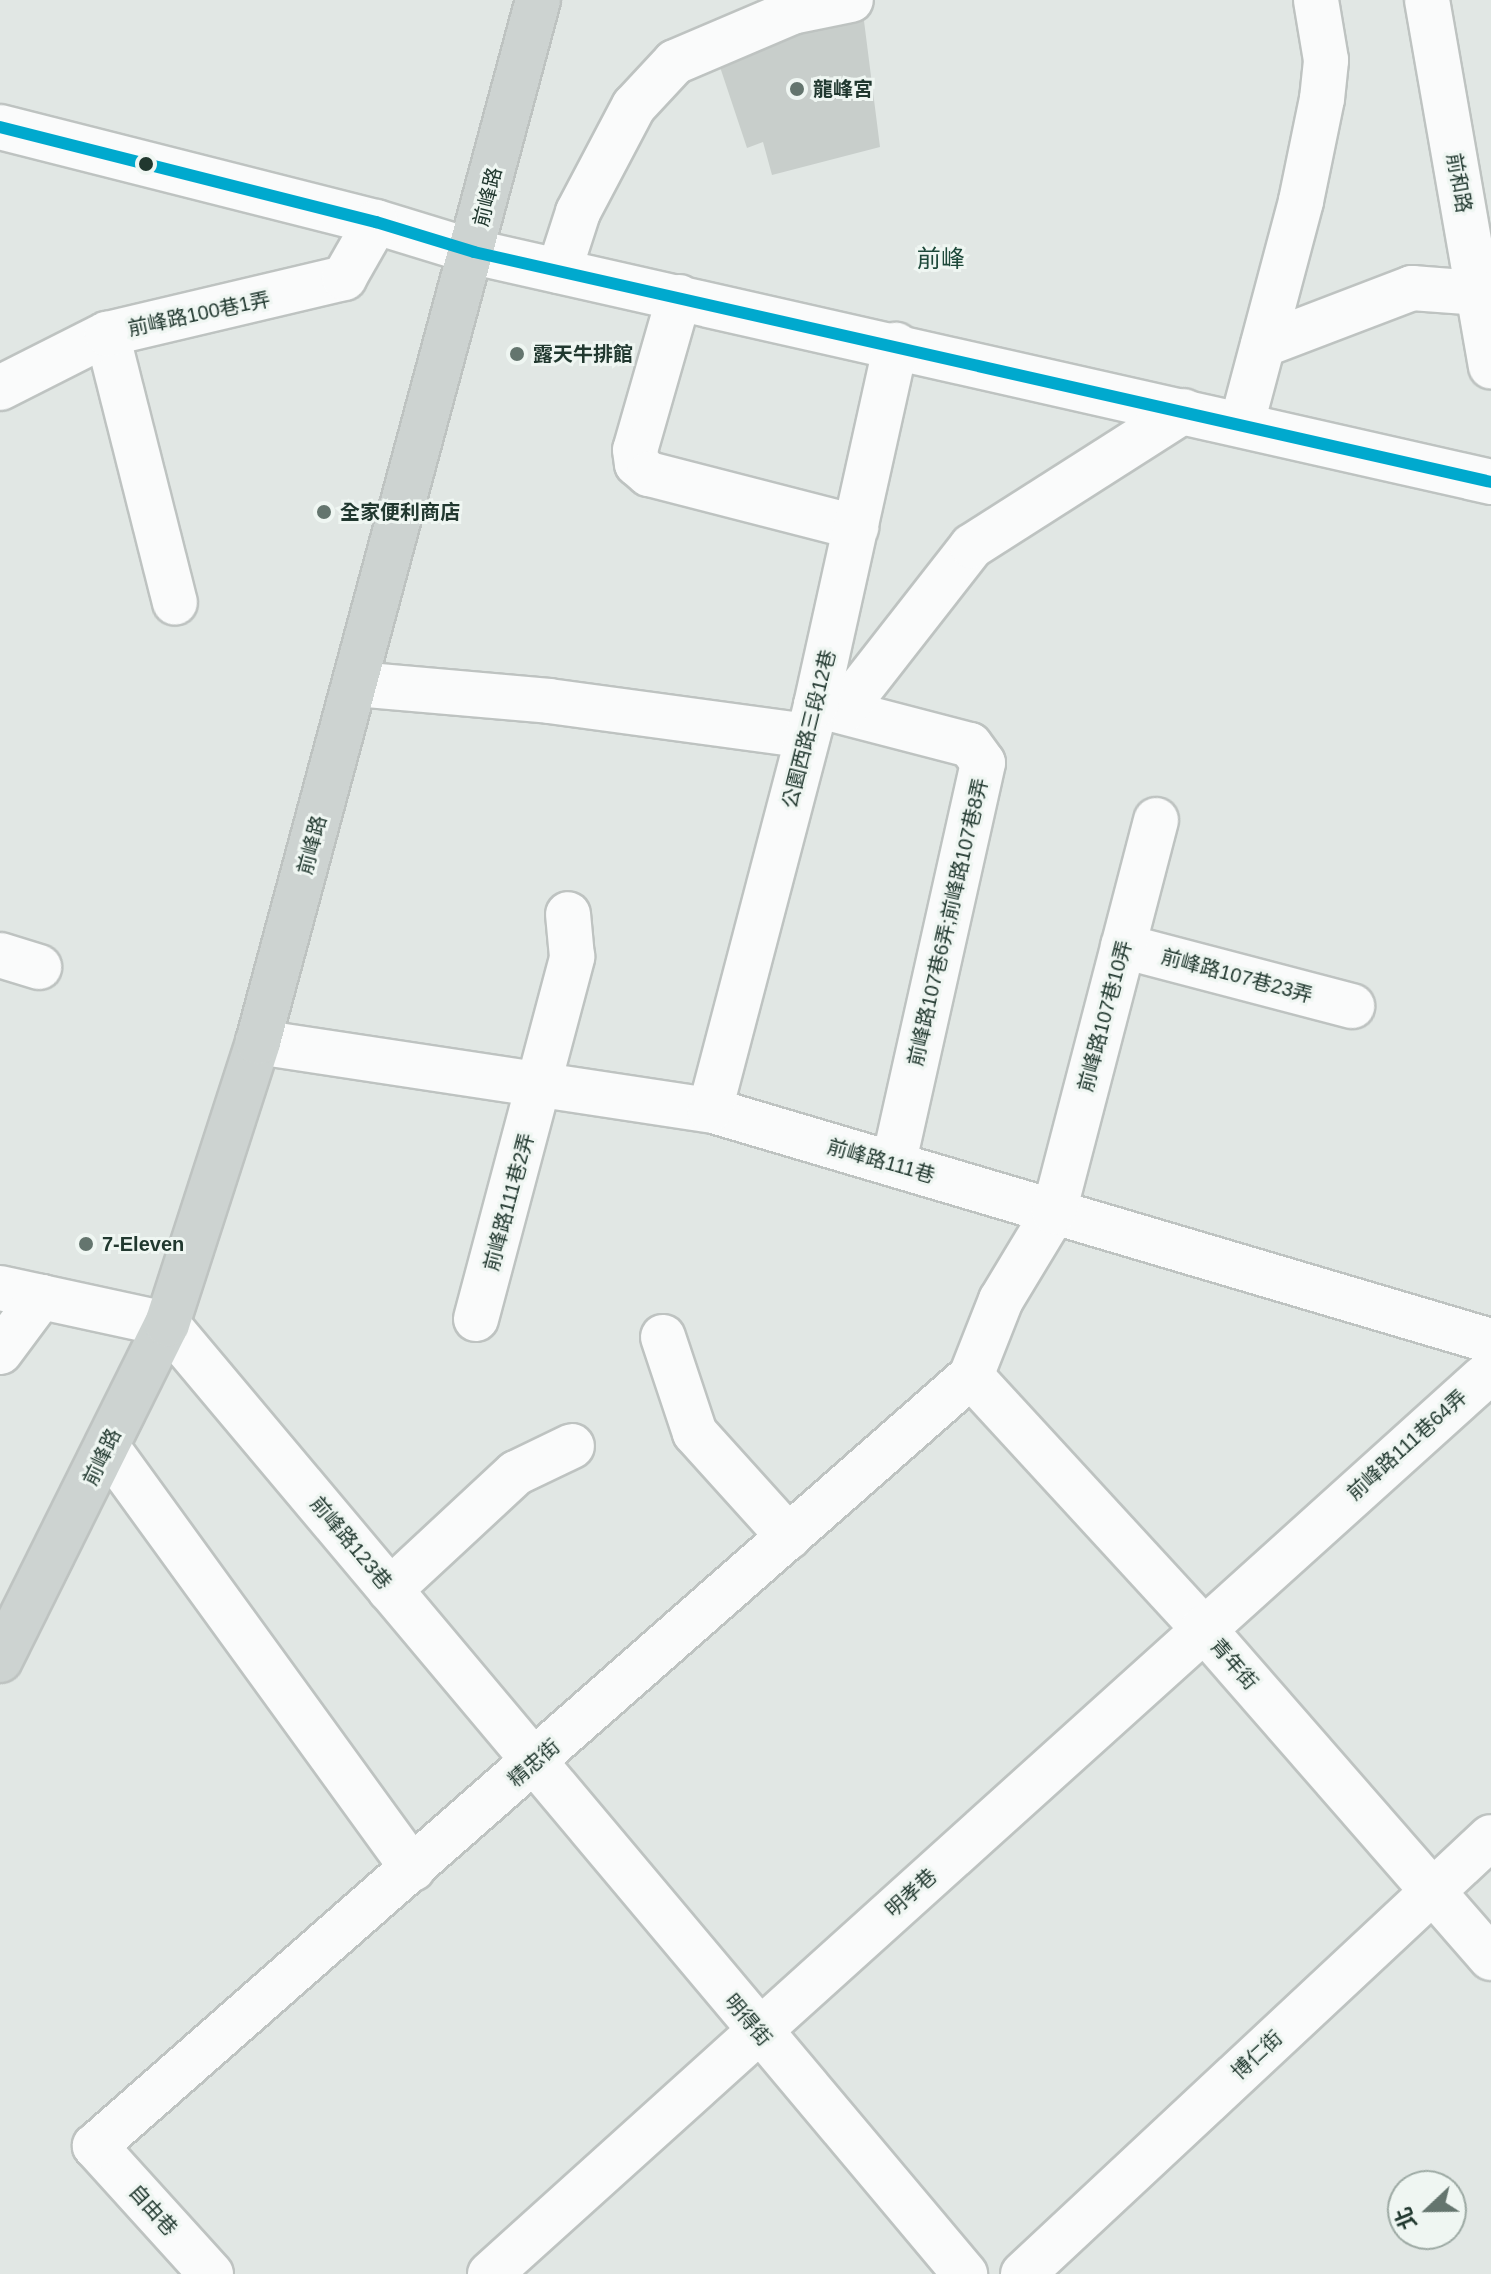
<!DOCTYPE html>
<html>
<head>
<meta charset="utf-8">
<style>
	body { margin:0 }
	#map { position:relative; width:1491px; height:2274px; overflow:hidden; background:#e1e7e4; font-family:Helvetica,"Noto Sans TC",sans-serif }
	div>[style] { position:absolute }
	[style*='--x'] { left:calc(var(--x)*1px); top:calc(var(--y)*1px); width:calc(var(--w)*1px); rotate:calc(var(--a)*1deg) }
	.building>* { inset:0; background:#c8cecb }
	.roads { filter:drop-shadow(2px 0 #bec3c1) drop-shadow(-2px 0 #bec3c1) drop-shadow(0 2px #bec3c1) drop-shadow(0 -2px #bec3c1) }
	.minor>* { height:44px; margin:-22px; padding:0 22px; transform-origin:22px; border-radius:22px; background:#fafbfb }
	.major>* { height:44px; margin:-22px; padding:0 22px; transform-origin:22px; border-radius:22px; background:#cdd3d1 }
	.bus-1>* { height:12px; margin:-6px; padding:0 6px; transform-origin:6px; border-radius:6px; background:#00a9ce }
	.dots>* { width:22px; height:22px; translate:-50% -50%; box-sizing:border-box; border:4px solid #eff6f2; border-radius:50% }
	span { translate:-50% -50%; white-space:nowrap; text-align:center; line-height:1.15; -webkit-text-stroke:6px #eff6f2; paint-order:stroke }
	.poi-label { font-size:20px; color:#21382f; font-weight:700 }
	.left { translate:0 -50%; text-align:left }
	.street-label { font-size:20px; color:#21382f }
	.quarter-label { font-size:24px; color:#1e493a }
	.north { position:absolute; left:1387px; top:2170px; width:80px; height:80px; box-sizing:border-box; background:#eff6f2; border:2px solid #9daaa4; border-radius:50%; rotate:248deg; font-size:22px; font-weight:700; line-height:32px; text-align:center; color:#21382f }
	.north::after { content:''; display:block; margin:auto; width:28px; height:36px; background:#64756e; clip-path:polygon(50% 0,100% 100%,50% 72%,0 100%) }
</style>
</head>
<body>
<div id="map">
	<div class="building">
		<div style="clip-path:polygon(863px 13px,880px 147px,772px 175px,763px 142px,747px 148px,719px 64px,776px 33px)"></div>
	</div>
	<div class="roads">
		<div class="minor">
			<div style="--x:1427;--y:0;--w:372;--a:80.1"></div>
			<div style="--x:0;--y:127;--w:388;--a:14.2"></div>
			<div style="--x:376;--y:222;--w:102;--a:17"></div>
			<div style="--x:474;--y:252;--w:1043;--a:12.74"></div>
			<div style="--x:559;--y:271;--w:62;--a:-72.1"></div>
			<div style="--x:578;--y:212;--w:120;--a:-62.2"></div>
			<div style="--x:634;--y:106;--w:60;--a:-47"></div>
			<div style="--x:675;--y:62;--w:127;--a:-23.1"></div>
			<div style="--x:792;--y:12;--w:60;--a:-11.5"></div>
			<div style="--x:679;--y:297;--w:159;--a:106"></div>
			<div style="--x:635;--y:450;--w:14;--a:82"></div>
			<div style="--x:637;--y:464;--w:16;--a:40"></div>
			<div style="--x:649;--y:474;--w:214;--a:14.4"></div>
			<div style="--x:107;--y:334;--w:277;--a:75.8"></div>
			<div style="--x:1263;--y:345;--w:160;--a:-20.9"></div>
			<div style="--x:1412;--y:288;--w:66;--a:4.3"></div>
			<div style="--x:0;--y:388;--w:120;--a:-26.8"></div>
			<div style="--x:107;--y:334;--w:244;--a:-13.3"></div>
			<div style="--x:344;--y:278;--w:64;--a:-60.3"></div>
			<div style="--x:1242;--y:423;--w:230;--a:-75.1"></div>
			<div style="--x:1301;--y:201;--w:104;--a:-78.4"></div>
			<div style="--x:1322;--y:99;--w:39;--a:-84"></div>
			<div style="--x:1326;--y:60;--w:61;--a:-99.5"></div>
			<div style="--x:356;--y:684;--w:194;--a:5"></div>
			<div style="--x:549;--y:701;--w:261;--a:7.7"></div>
			<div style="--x:816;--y:705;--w:159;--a:14.6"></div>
			<div style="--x:970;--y:745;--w:22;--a:54"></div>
			<div style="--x:983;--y:763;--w:411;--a:102.6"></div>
			<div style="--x:843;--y:711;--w:209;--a:-52"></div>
			<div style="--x:972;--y:546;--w:251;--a:-32.5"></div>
			<div style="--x:1123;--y:946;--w:237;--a:14.7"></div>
			<div style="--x:0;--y:955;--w:41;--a:17.1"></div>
			<div style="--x:258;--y:1042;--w:457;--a:8.6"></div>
			<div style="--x:710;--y:1110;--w:814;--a:16.48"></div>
			<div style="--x:710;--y:1110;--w:419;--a:-75.3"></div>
			<div style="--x:816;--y:705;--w:369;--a:-77.5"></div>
			<div style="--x:0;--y:1288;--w:171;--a:12.2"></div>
			<div style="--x:167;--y:1324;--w:1241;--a:49.97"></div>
			<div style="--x:476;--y:1319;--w:375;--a:-75.1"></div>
			<div style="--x:572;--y:957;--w:43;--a:-95.3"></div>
			<div style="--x:663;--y:1337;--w:101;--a:71.6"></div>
			<div style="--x:695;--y:1433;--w:140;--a:47.9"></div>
			<div style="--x:0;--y:1352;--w:69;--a:-53.3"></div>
			<div style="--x:971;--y:1376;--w:343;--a:47.4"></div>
			<div style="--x:1203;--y:1628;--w:438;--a:48.9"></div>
			<div style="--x:107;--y:1447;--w:521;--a:54.05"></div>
			<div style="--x:390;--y:1590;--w:172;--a:-42.9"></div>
			<div style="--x:516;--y:1473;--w:62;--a:-25.7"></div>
			<div style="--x:211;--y:2274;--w:173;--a:-132.2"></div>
			<div style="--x:95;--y:2146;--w:1166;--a:-41.32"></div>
			<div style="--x:971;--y:1376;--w:82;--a:-68.5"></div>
			<div style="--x:1001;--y:1300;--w:103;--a:-58.9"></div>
			<div style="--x:1054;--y:1212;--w:405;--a:-75.4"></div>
			<div style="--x:490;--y:2274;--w:1337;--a:-42.06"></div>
			<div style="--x:1023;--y:2274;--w:640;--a:-43.04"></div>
		</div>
		<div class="major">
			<div style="--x:0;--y:1660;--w:375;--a:-63.6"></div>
			<div style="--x:167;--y:1324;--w:296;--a:-72.1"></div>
			<div style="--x:258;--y:1042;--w:1079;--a:-74.96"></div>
		</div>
	</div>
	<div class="bus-1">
		<div style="--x:0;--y:127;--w:388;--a:14.2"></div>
		<div style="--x:376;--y:222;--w:102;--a:17"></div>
		<div style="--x:474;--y:252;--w:1043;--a:12.74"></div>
	</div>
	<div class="dots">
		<div style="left:797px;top:89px;background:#64756e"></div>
		<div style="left:146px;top:164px;background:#21382f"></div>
		<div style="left:517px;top:354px;background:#64756e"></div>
		<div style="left:324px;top:512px;background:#64756e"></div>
		<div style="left:86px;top:1244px;background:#64756e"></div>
	</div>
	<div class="poi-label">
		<span class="left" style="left:813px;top:89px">龍峰宮</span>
		<span class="left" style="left:533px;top:354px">露天牛排館</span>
		<span class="left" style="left:340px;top:512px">全家便利商店</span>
		<span class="left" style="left:102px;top:1244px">7-Eleven</span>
	</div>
	<div class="street-label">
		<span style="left:1459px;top:183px;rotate:80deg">前和路</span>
		<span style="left:488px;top:197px;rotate:-76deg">前峰路</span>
		<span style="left:199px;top:314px;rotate:-12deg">前峰路100巷1弄</span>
		<span style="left:809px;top:729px;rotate:-76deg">公園西路三段12巷</span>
		<span style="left:312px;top:845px;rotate:-75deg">前峰路</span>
		<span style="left:948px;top:922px;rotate:-77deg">前峰路107巷6弄;前峰路107巷8弄</span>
		<span style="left:1237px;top:976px;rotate:15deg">前峰路107巷23弄</span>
		<span style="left:1105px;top:1016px;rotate:-75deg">前峰路107巷10弄</span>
		<span style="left:881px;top:1161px;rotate:16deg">前峰路111巷</span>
		<span style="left:509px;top:1202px;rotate:-75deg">前峰路111巷2弄</span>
		<span style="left:1407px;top:1445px;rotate:-42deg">前峰路111巷64弄</span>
		<span style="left:102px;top:1457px;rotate:-64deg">前峰路</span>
		<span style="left:351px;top:1543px;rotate:50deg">前峰路123巷</span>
		<span style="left:1234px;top:1664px;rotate:49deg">青年街</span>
		<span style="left:534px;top:1763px;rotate:-41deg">精忠街</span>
		<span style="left:911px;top:1893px;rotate:-42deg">明孝巷</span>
		<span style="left:748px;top:2020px;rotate:50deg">明得街</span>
		<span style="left:1257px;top:2055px;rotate:-43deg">博仁街</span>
		<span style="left:153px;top:2210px;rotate:48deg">自由巷</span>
	</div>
	<div class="quarter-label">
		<span style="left:941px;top:259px">前峰</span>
	</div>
	<div class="north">北</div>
</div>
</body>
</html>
